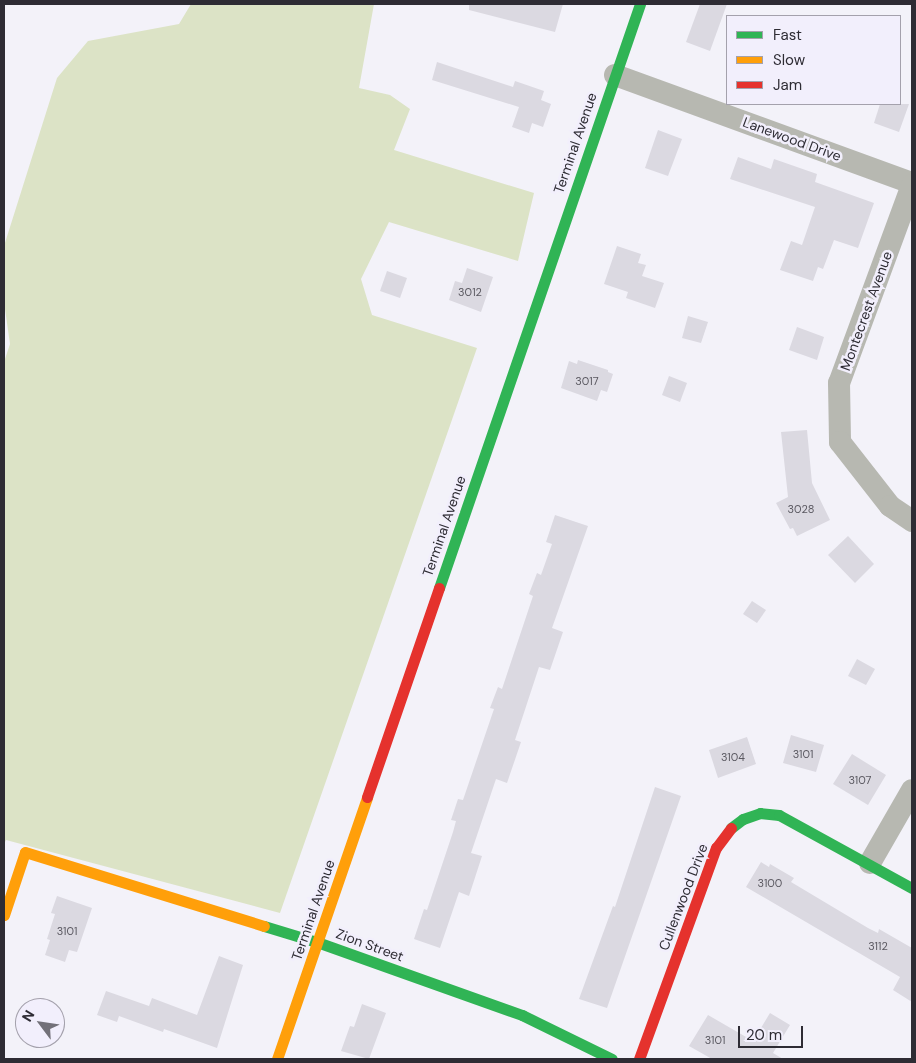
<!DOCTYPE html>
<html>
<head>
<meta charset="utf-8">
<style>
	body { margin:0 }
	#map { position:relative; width:916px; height:1063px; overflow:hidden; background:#f3f2f9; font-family:"DM Sans",sans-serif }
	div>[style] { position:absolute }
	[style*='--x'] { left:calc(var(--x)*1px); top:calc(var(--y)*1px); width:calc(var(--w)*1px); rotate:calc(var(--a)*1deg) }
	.green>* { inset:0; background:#dce3c6 }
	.building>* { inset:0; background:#dbd9e1 }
	.street>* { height:22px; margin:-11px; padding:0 11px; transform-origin:11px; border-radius:11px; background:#b7b8b1 }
	.fast>* { height:11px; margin:-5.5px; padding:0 5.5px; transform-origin:5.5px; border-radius:5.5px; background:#30b455 }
	.slow>* { height:11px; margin:-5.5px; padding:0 5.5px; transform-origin:5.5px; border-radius:5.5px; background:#ff9f0a }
	.jam>* { height:11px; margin:-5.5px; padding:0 5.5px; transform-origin:5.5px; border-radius:5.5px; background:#e5322d }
	span { translate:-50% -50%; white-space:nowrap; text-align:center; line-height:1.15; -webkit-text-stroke:5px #f2effc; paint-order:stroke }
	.number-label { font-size:11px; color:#5a5860 }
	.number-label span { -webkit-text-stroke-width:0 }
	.street-label { font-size:14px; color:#2e2c34 }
	.frame { position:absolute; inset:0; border:5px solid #2e2c34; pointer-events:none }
	.legend { position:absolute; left:726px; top:15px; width:175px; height:90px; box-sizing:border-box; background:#f2effc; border:1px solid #a4a1ac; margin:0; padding:6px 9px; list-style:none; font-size:15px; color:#2e2c34 }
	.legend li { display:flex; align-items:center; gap:10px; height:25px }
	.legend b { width:25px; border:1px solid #a4a1ac }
	.north { position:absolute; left:15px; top:998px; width:50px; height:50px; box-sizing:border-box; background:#f2effc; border:1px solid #a4a1ac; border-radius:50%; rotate:301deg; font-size:14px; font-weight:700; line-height:20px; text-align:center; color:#2e2c34 }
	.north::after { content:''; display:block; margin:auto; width:18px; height:22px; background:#737179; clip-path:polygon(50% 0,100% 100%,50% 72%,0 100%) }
	.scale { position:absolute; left:738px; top:1026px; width:65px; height:22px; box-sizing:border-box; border:2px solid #2e2c34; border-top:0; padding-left:6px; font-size:15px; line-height:18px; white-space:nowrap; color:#2e2c34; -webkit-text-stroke:4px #f2effc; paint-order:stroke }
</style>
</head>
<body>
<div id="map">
	<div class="green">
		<div style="clip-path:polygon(191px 4px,374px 4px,359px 88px,390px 95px,410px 109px,394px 150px,534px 193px,518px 261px,389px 222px,361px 279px,372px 315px,477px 348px,280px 913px,6px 840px,4px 844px,4px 362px,10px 344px,4px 302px,4px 246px,57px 78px,88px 41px,179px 24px)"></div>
	</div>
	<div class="building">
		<div style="clip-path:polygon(469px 4px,563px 4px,555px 32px,469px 10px)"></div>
		<div style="clip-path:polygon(700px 4px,727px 4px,710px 51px,686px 42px)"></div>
		<div style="clip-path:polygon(437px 62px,513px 87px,515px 81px,544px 91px,541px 100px,551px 104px,543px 127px,532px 123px,529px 133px,512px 127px,519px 107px,432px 80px)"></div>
		<div style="clip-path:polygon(880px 104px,909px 104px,899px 132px,874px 123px)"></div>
		<div style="clip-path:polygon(658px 130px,682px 139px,668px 176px,645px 168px)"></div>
		<div style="clip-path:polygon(738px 157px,771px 169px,774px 159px,817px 174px,815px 182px,874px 203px,858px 248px,834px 240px,823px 269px,818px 267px,813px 281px,780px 270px,791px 241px,802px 245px,815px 207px,730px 179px)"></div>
		<div style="clip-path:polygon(617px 246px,641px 254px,638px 263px,646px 265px,642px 276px,664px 283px,655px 308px,626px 298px,628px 292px,604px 284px)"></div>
		<div style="clip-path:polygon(467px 268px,493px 277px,481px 312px,449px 300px,455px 281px,462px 283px)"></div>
		<div style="clip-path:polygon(387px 271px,407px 278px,400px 298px,380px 291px)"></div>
		<div style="clip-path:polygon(688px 316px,708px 322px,701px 343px,682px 338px)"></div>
		<div style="clip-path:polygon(797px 327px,824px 337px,817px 360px,789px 350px)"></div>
		<div style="clip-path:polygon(578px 360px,608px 370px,608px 372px,613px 374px,607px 392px,601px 390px,597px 401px,561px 388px,569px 361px,577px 364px)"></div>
		<div style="clip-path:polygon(669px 376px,687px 383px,680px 402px,662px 395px)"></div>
		<div style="clip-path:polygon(807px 430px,812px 483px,830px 520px,797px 536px,793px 528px,790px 529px,776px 503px,788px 497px,781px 432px)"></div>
		<div style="clip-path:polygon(555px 515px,588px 526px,552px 628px,563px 632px,550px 670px,539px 667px,515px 740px,521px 742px,507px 783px,496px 779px,471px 853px,482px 856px,469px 896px,459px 892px,440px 948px,414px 939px,424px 909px,427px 910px,453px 832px,456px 821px,451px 820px,458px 799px,463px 800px,494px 709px,490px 708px,498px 687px,502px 689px,533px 596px,529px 594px,537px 573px,541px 575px,552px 544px,546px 542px)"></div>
		<div style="clip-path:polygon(848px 536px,874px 564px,855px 583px,828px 555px)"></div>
		<div style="clip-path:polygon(752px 601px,766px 610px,757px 623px,743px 614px)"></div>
		<div style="clip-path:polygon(857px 659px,875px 669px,866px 685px,848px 676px)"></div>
		<div style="clip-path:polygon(791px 735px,824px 745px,816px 772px,783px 763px)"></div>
		<div style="clip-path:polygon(747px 737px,756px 764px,718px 778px,709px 750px)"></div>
		<div style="clip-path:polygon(852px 754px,886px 775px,868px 805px,833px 784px)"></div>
		<div style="clip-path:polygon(655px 787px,681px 796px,607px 1008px,579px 999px,613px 906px,615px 907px)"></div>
		<div style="clip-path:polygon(761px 862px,769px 867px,770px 864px,794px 878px,791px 882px,868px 928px,878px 933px,879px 929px,912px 948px,912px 1002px,893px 990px,900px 977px,746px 887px)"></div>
		<div style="clip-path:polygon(57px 896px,92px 908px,77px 952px,69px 950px,65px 962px,45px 955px,50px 940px,47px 939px,55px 914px,51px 913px)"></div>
		<div style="clip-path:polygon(219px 956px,243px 965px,217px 1048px,164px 1029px,163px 1032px,119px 1016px,117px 1022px,97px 1015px,106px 991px,149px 1006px,152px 998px,197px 1015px)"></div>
		<div style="clip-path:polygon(362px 1004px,386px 1013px,369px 1059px,341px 1051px,350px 1026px,354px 1027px)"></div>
		<div style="clip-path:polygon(770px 1013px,790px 1025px,773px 1053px,783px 1059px,712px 1059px,689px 1046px,708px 1015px,753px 1041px)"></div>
	</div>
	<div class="street">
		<div style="--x:615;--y:75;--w:316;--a:20"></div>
		<div style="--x:912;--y:185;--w:211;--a:110.2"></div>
		<div style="--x:839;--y:383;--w:59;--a:89"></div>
		<div style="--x:840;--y:442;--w:81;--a:52"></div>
		<div style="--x:890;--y:506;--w:27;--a:34"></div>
		<div style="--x:870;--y:863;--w:84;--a:-60.1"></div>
	</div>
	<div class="fast">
		<div style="--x:439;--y:588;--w:618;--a:-71.01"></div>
		<div style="--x:731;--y:828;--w:15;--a:-37"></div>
		<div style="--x:743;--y:819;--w:18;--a:-19"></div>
		<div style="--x:760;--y:813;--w:19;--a:6"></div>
		<div style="--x:779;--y:815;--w:152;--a:28.8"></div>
		<div style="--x:264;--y:926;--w:55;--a:16.8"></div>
		<div style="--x:317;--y:942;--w:218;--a:19.6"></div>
		<div style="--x:522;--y:1015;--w:100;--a:26.1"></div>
	</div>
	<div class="slow">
		<div style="--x:4;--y:915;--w:66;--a:-71.6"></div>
		<div style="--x:25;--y:852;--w:250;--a:17.2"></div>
		<div style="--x:277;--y:1059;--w:277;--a:-71"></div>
	</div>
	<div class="jam">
		<div style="--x:367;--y:797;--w:221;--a:-71"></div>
		<div style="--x:639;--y:1059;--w:225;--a:-70"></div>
		<div style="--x:716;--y:848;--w:25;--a:-53"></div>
	</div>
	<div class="number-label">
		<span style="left:470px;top:292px">3012</span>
		<span style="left:587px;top:381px">3017</span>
		<span style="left:801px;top:509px">3028</span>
		<span style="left:803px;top:754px">3101</span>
		<span style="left:733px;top:757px">3104</span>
		<span style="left:860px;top:780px">3107</span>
		<span style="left:770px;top:883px">3100</span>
		<span style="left:67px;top:931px">3101</span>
		<span style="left:878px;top:946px">3112</span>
		<span style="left:715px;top:1040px">3101</span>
	</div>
	<div class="street-label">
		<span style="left:792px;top:139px;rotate:20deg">Lanewood Drive</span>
		<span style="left:575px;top:143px;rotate:-71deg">Terminal Avenue</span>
		<span style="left:866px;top:311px;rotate:-70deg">Montecrest Avenue</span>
		<span style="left:444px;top:526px;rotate:-71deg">Terminal Avenue</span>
		<span style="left:683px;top:897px;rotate:-69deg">Cullenwood Drive</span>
		<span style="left:313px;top:910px;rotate:-71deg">Terminal Avenue</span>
		<span style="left:370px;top:945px;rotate:20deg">Zion Street</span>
	</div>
	<div class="frame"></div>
	<ul class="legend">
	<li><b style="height:6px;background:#30b455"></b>Fast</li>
	<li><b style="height:6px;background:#ff9f0a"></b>Slow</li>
	<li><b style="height:6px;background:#e5322d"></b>Jam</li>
	</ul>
	<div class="north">N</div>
	<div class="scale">20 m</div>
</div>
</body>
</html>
